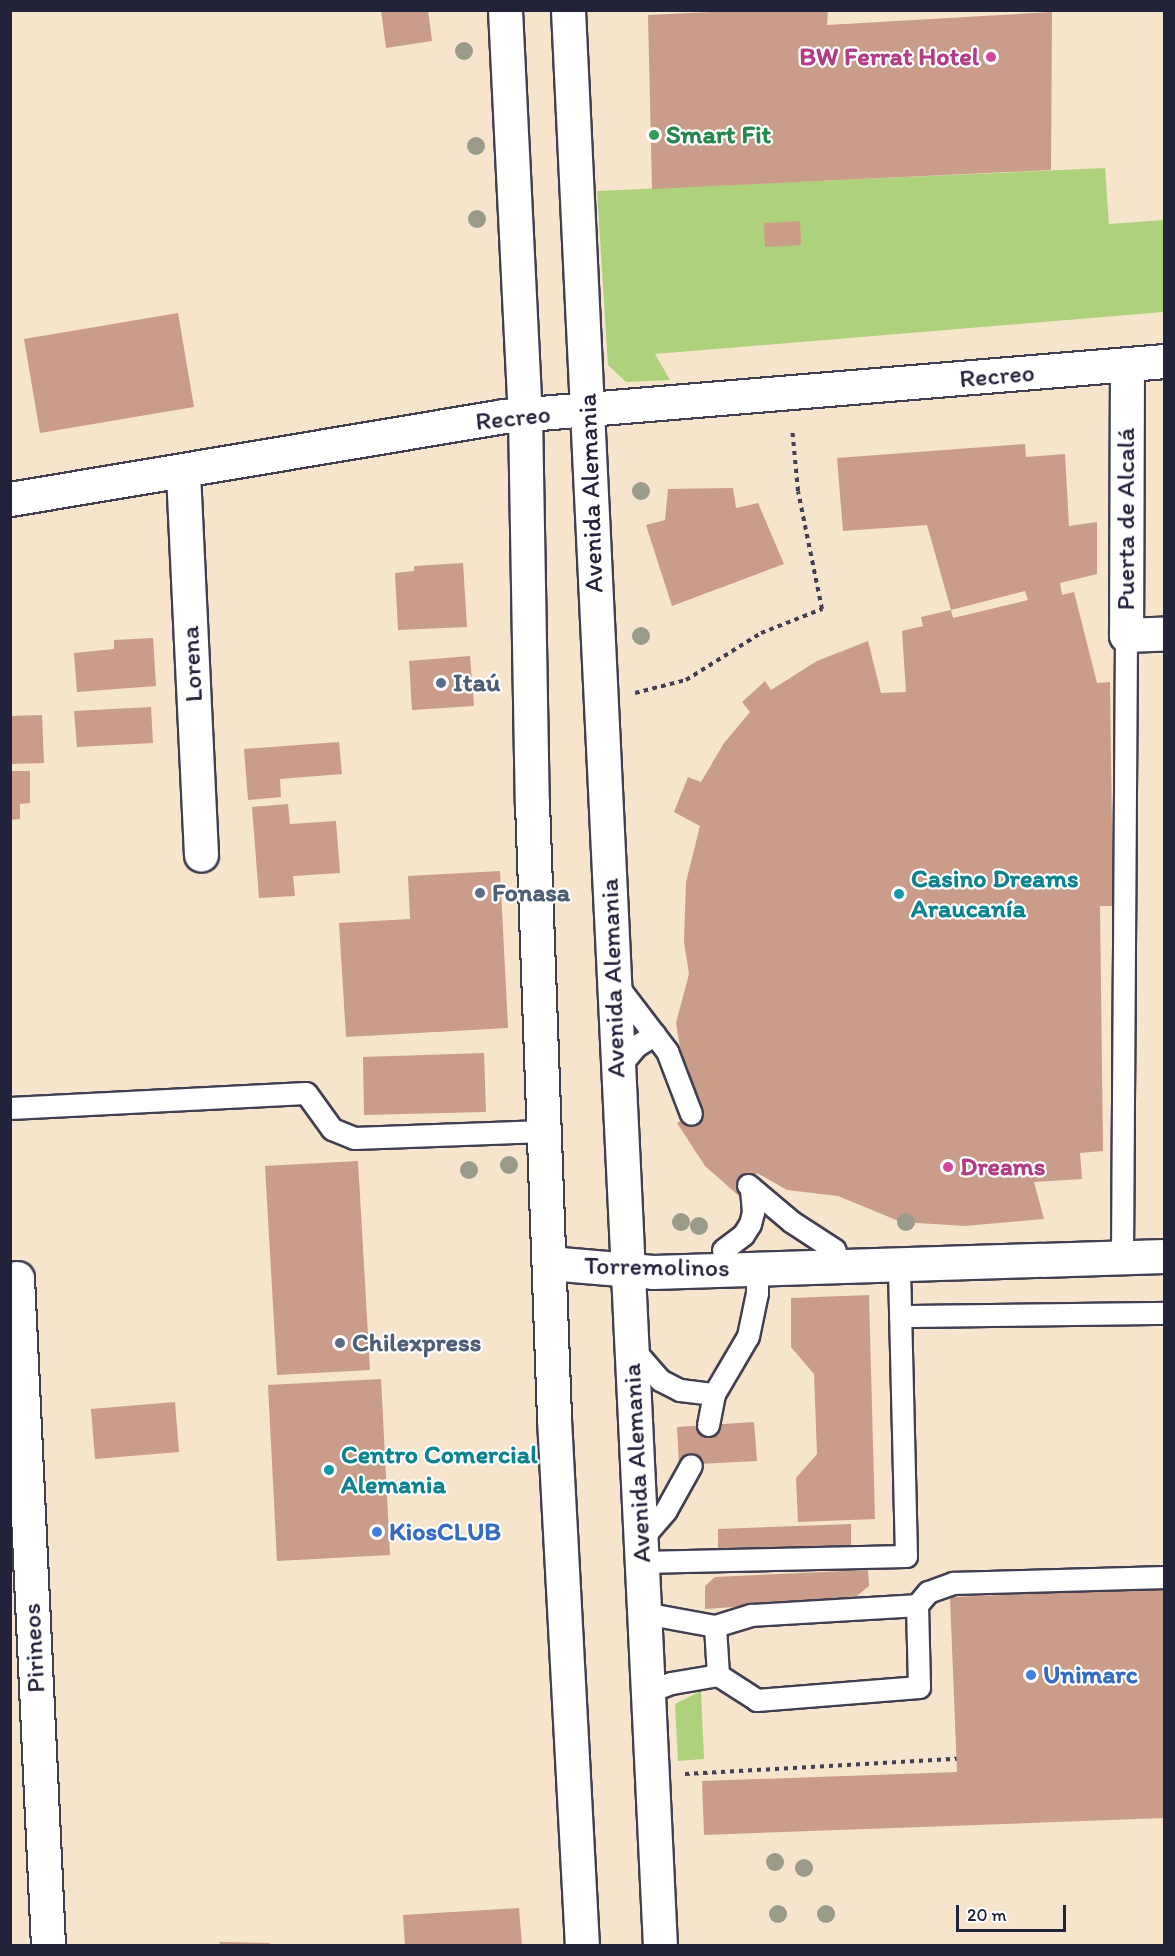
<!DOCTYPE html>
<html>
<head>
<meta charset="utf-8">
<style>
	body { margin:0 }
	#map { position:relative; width:1175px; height:1956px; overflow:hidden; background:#f6e4cd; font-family:Itim,sans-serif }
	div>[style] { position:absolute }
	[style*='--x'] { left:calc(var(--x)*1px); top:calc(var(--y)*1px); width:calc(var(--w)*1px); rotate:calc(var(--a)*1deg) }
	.green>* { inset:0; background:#aed27b }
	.building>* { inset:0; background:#ca9c8a }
	.path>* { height:4px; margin-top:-2px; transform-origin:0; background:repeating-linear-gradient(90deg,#423f51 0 4.5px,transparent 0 9px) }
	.roads { filter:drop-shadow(2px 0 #423f51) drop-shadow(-2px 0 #423f51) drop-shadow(0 2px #423f51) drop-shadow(0 -2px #423f51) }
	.lane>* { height:21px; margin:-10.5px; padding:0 10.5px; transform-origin:10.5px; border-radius:10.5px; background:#fff }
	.street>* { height:33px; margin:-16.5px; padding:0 16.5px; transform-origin:16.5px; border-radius:16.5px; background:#fff }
	.secondary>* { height:33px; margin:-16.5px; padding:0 16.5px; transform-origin:16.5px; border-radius:16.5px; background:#fff }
	.primary>* { height:33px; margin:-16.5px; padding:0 16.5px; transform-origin:16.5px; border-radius:16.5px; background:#fff }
	.trees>* { width:18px; height:18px; margin:-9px; border-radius:50%; background:#9c9b89 }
	.dots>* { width:16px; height:16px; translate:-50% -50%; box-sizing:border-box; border:3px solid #fff; border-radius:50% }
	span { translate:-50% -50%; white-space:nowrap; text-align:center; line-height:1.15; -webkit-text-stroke:4.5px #fff; paint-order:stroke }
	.hotel-label { font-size:26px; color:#b23c85; font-weight:700 }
	.right { translate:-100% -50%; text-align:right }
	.left { translate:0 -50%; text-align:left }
	.leisure-label { font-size:26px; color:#27864d; font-weight:700 }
	.street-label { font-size:26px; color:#22223b }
	.service-label { font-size:26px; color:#4e5e75; font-weight:700 }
	.culture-label { font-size:26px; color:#0d838f; font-weight:700 }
	.shop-label { font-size:26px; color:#366cbe; font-weight:700 }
	.frame { position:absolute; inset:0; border:12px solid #22223b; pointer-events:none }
	.scale { position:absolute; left:956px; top:1905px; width:110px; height:27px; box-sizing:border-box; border:3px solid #22223b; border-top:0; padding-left:8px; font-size:18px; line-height:21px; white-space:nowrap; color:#22223b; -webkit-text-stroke:4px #fff; paint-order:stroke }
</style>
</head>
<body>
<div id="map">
	<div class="green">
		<div style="clip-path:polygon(1105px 168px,1109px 224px,1164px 220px,1164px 312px,655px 354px,670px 380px,626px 382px,608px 365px,597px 191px)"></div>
		<div style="clip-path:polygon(701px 1691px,704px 1759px,678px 1761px,675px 1704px)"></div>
	</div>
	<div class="building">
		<div style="clip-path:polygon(381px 10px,428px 10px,432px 41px,386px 48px)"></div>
		<div style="clip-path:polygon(753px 10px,828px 10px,827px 25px,1052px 12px,1051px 170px,652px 189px,648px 15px)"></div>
		<div style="clip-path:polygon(800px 221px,801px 245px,765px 247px,764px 223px)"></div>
		<div style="clip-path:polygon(178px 313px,194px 407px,40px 433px,24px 339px)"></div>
		<div style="clip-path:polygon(1025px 444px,1026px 457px,1065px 454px,1069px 526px,1097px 522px,1097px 574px,1060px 583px,1062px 595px,1074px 592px,1097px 683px,1110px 682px,1113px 906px,1100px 906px,1103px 1151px,1080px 1153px,1082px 1179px,1034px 1182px,1044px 1219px,965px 1226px,901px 1222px,838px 1196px,787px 1190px,757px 1173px,740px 1197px,705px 1166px,677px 1123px,701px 1108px,684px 1072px,676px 1023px,689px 974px,684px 942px,686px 882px,700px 826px,674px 812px,688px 777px,701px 782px,724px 743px,750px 712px,742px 702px,765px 681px,771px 690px,817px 661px,868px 641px,881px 693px,906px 692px,902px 631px,923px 626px,921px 617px,951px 610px,953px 618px,1028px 600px,1025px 591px,951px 610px,927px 525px,843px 531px,837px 458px)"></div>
		<div style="clip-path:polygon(733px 488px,736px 508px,758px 503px,784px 564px,672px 606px,646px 525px,665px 520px,668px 489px)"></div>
		<div style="clip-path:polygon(463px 563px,467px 627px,398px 630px,395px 573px,414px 571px,414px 566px)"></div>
		<div style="clip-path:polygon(153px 638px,156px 686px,77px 692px,74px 653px,114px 649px,114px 640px)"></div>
		<div style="clip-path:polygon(470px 656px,474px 706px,412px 710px,409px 661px)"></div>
		<div style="clip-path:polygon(151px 707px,153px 743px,77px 747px,74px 711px)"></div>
		<div style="clip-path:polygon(42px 715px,44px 763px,10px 764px,10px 716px)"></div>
		<div style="clip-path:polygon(339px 742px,342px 774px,280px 779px,281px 797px,248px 800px,244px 749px)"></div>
		<div style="clip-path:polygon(10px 771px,30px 771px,30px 803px,20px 804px,20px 819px,10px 820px)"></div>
		<div style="clip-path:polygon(288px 804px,290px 824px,336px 821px,340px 873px,293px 876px,295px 896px,259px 898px,252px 807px)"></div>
		<div style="clip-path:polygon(500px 871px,508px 1028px,346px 1037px,339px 923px,410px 919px,408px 876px)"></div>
		<div style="clip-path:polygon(484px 1053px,486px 1112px,364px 1115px,363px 1057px)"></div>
		<div style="clip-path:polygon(358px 1161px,370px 1370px,277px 1375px,265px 1166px)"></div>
		<div style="clip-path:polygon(869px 1295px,875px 1519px,798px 1522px,796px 1478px,817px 1454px,814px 1374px,791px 1347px,791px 1298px)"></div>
		<div style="clip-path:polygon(381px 1379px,390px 1555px,277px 1561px,268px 1385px)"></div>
		<div style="clip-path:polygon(175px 1402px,179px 1452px,95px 1459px,91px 1409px)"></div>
		<div style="clip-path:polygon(754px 1422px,757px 1461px,679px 1465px,677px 1427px)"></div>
		<div style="clip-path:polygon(851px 1524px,851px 1550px,718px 1555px,718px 1529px)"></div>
		<div style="clip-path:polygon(868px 1570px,869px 1586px,853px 1599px,705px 1609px,705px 1586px,715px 1577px)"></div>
		<div style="clip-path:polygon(1164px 1588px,1164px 1818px,704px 1835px,702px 1781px,957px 1772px,950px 1597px)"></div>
		<div style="clip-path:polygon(519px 1908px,522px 1946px,405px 1946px,403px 1915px)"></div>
		<div style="clip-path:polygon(220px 1942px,270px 1943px,270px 1946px,219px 1946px)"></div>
	</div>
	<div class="path">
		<div style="--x:635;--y:693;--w:53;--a:-14.3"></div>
		<div style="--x:686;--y:680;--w:89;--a:-32.1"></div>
		<div style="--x:761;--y:633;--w:66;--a:-21.5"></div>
		<div style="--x:822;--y:609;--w:120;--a:-101.5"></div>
		<div style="--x:798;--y:491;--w:63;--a:-95.4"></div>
		<div style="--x:685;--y:1774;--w:272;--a:-3.2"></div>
	</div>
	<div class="roads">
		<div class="lane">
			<div style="--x:618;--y:987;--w:81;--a:52.6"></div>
			<div style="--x:667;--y:1051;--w:67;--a:69.1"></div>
			<div style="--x:616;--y:1070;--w:31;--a:-50"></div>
			<div style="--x:636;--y:1046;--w:22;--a:-32"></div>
			<div style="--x:10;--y:1108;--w:296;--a:-2.9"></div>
			<div style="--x:306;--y:1093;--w:44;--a:54.2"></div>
			<div style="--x:332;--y:1129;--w:24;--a:22"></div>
			<div style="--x:354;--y:1138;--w:190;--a:-2.1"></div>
			<div style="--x:748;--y:1185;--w:57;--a:40.1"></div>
			<div style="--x:792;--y:1222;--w:51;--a:33.1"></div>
			<div style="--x:723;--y:1250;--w:25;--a:-37"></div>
			<div style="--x:743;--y:1235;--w:13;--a:-58"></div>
			<div style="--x:750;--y:1224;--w:12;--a:-76"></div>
			<div style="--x:753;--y:1212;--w:24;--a:-95"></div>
			<div style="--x:1122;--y:1256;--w:621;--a:-89.63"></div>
			<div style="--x:900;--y:1316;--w:264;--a:-0.7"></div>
			<div style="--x:633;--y:1349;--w:41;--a:48.9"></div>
			<div style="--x:660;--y:1380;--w:22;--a:27"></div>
			<div style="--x:680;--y:1390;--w:34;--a:7"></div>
			<div style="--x:708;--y:1425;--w:32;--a:-79"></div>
			<div style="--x:714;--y:1394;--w:67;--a:-59.6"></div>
			<div style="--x:748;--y:1336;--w:44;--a:-78.2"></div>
			<div style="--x:757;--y:1293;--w:25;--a:-90"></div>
			<div style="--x:641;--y:1539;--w:38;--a:-49"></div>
			<div style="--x:666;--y:1510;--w:51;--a:-60.9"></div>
			<div style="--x:641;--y:1562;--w:265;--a:-1.3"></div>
			<div style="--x:906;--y:1556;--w:293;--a:-91.4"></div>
			<div style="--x:917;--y:1605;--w:17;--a:-50"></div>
			<div style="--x:928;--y:1592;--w:27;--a:-20"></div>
			<div style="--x:953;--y:1583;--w:211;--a:-1.6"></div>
			<div style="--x:644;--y:1613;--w:72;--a:10.4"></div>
			<div style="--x:715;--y:1626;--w:38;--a:-17"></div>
			<div style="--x:751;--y:1615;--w:166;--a:-3.4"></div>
			<div style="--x:917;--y:1605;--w:82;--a:88.6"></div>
			<div style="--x:919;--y:1687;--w:163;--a:175.4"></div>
			<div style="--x:757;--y:1700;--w:46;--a:-147.3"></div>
			<div style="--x:718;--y:1675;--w:48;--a:170.3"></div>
			<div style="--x:671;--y:1683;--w:25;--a:159"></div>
			<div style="--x:715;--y:1626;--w:49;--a:86.5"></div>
		</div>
		<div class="street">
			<div style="--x:1127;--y:365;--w:270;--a:90.2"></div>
			<div style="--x:1126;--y:635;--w:38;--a:-2"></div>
			<div style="--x:183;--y:473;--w:382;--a:87.3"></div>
			<div style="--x:549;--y:1263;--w:104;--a:4.9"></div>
			<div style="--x:653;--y:1272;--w:511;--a:-1.79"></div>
			<div style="--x:17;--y:1278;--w:669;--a:87.34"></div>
		</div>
		<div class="secondary">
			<div style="--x:10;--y:499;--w:501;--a:-9.54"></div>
			<div style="--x:504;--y:416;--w:662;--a:-4.76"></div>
		</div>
		<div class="primary">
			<div style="--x:505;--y:10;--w:404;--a:87.2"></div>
			<div style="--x:525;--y:414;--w:389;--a:89"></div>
			<div style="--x:532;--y:803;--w:616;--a:87.95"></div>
			<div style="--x:554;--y:1419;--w:528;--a:86.96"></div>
			<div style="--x:568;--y:10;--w:1938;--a:87.28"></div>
		</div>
	</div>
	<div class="trees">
		<div style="left:464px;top:51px"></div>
		<div style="left:476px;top:146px"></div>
		<div style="left:477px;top:219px"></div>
		<div style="left:641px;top:491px"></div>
		<div style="left:641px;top:636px"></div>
		<div style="left:509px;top:1165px"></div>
		<div style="left:469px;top:1170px"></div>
		<div style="left:681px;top:1222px"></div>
		<div style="left:906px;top:1222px"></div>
		<div style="left:699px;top:1226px"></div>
		<div style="left:775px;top:1862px"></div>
		<div style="left:804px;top:1868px"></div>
		<div style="left:778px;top:1914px"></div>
		<div style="left:826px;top:1914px"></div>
	</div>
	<div class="dots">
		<div style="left:991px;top:57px;background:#d1479c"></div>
		<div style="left:654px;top:135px;background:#2e9e5b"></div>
		<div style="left:441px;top:683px;background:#5c6f8a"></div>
		<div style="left:480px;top:893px;background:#5c6f8a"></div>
		<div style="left:899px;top:894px;background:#0f9aa8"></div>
		<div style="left:948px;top:1167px;background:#d1479c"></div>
		<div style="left:340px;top:1343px;background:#5c6f8a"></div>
		<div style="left:329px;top:1470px;background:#0f9aa8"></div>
		<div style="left:377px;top:1532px;background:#3f7fe0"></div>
		<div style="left:1031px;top:1675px;background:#3f7fe0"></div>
	</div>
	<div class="hotel-label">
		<span class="right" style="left:979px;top:57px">BW Ferrat Hotel</span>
		<span class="left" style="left:960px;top:1167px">Dreams</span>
	</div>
	<div class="leisure-label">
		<span class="left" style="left:666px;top:135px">Smart Fit</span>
	</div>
	<div class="street-label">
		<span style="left:997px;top:376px;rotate:-5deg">Recreo</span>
		<span style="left:513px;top:418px;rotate:-6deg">Recreo</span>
		<span style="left:591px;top:493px;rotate:-92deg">Avenida Alemania</span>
		<span style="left:1126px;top:519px;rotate:-90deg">Puerta de Alcalá</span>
		<span style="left:192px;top:664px;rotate:-93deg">Lorena</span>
		<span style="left:613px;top:978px;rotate:-92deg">Avenida Alemania</span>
		<span style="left:657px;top:1267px;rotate:1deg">Torremolinos</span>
		<span style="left:637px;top:1463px;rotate:-93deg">Avenida Alemania</span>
		<span style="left:34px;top:1648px;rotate:-93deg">Pirineos</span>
	</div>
	<div class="service-label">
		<span class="left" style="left:453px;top:683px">Itaú</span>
		<span class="left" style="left:492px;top:893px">Fonasa</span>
		<span class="left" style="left:352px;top:1343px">Chilexpress</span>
	</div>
	<div class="culture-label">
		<span class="left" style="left:911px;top:894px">Casino Dreams<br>Araucanía</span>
		<span class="left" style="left:341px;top:1470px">Centro Comercial<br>Alemania</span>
	</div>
	<div class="shop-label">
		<span class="left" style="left:389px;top:1532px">KiosCLUB</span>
		<span class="left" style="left:1043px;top:1675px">Unimarc</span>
	</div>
	<div class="frame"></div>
	<div class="scale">20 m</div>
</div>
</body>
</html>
